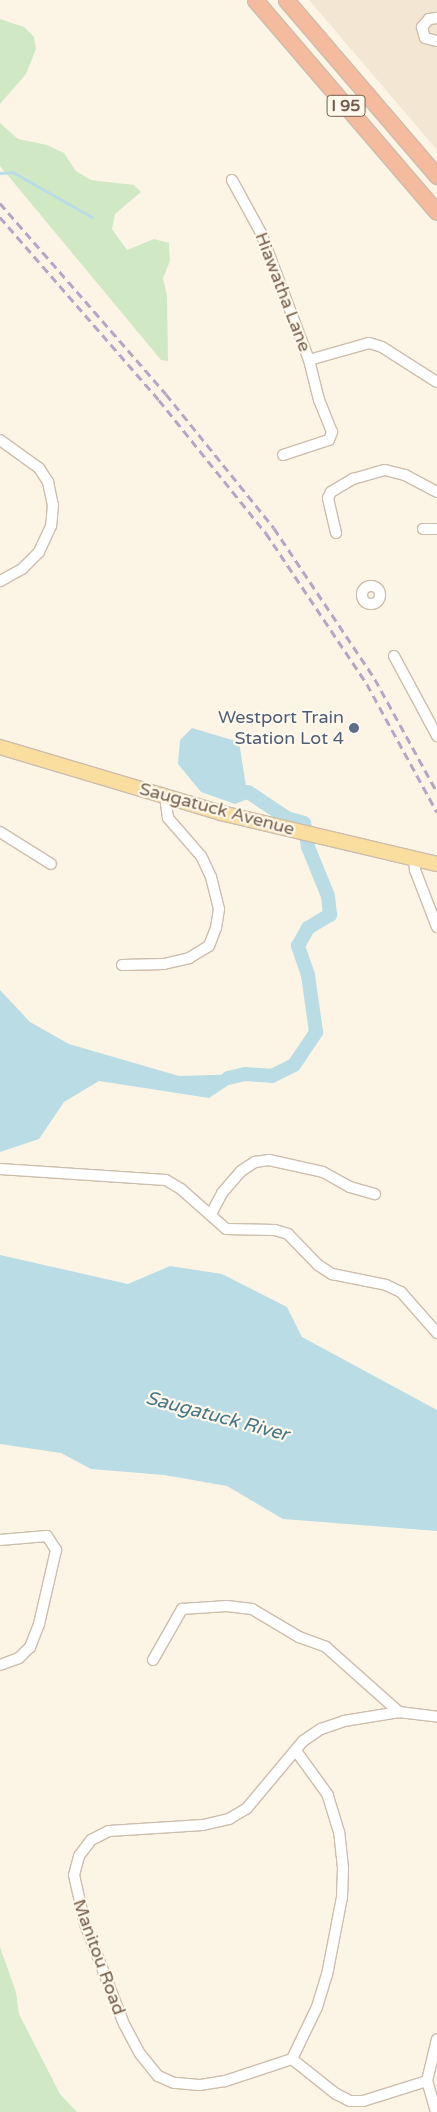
<!DOCTYPE html>
<html>
<head>
<meta charset="utf-8">
<style>
	body { margin:0 }
	#map { position:relative; width:437px; height:2112px; overflow:hidden; background:#fcf5e5; font-family:"Varela Round",sans-serif }
	div>[style] { position:absolute }
	[style*='--x'] { left:calc(var(--x)*1px); top:calc(var(--y)*1px); width:calc(var(--w)*1px); rotate:calc(var(--a)*1deg) }
	.residential>* { inset:0; background:#f3e7d4 }
	.green>* { inset:0; background:#d0e9c4 }
	.water>* { inset:0; background:#badce5 }
	.stream>* { height:2.5px; margin:-1.25px; padding:0 1.25px; transform-origin:1.25px; border-radius:1.25px; background:#badce5 }
	.river>* { height:14px; margin:-7px; padding:0 7px; transform-origin:7px; border-radius:7px; background:#badce5 }
	.roads { filter:drop-shadow(1px 0 #cdbdac) drop-shadow(-1px 0 #cdbdac) drop-shadow(0 1px #cdbdac) drop-shadow(0 -1px #cdbdac) }
	.minor>* { height:10px; margin:-5px; padding:0 5px; transform-origin:5px; border-radius:5px; background:#fff }
	.minor>.ring { margin:-5px; padding:0; box-sizing:content-box; background:none; border:10px solid #fff; border-radius:50% }
	.major>* { height:14px; margin:-7px; padding:0 7px; transform-origin:7px; border-radius:7px; background:#f9de9f }
	.highway>* { height:15px; margin:-7.5px; padding:0 7.5px; transform-origin:7.5px; border-radius:7.5px; background:#f4bb9e }
	.rail>* { height:2.5px; margin-top:-1.25px; transform-origin:0; background:repeating-linear-gradient(90deg,#b8a4c5 0 8px,transparent 0 13px) }
	.dots>* { width:14px; height:14px; translate:-50% -50%; box-sizing:border-box; border:2px solid #fff8ec; border-radius:50% }
	span { translate:-50% -50%; white-space:nowrap; text-align:center; line-height:1.15; -webkit-text-stroke:4.5px #fff8ec; paint-order:stroke }
	.shield-label span { padding:1px 4px; background:#fff8ec; border:1px solid; border-radius:4px; -webkit-text-stroke-width:0 }
	.shield-label { font-size:16px; color:#745d4b; font-weight:700 }
	.street-label { font-size:18px; color:#745d4b }
	.service-label { font-size:18px; color:#4e5e75 }
	.right { translate:-100% -50%; text-align:right }
	.water-label { font-size:19px; color:#457787; font-style:italic }
</style>
</head>
<body>
<div id="map">
	<div class="residential">
		<div style="clip-path:polygon(309px 0,437px 0,437px 150px)"></div>
	</div>
	<div class="green">
		<div style="clip-path:polygon(0 19px,24px 27px,34px 37px,36px 49px,26px 74px,0 104px)"></div>
		<div style="clip-path:polygon(0 123px,18px 139px,47px 145px,64px 153px,76px 171px,91px 180px,134px 185px,141px 192px,115px 214px,112px 229px,127px 250px,154px 239px,169px 243px,170px 261px,163px 278px,167px 296px,168px 361px,161px 360px,0 166px)"></div>
		<div style="clip-path:polygon(0 1947px,16px 1992px,19px 2014px,60px 2094px,77px 2112px,0 2112px)"></div>
	</div>
	<div class="water">
		<div style="clip-path:polygon(192px 728px,239px 742px,248px 799px,235px 804px,201px 792px,178px 764px,180px 740px)"></div>
		<div style="clip-path:polygon(0 990px,30px 1022px,69px 1044px,179px 1076px,245px 1074px,209px 1098px,99px 1081px,64px 1102px,39px 1139px,0 1152px)"></div>
		<div style="clip-path:polygon(0 1255px,128px 1284px,170px 1266px,222px 1274px,287px 1307px,302px 1337px,437px 1410px,437px 1531px,283px 1519px,227px 1486px,164px 1475px,91px 1469px,61px 1453px,0 1444px)"></div>
	</div>
	<div class="stream">
		<div style="--x:0;--y:173;--w:13;--a:-4"></div>
		<div style="--x:13;--y:172;--w:91;--a:29.7"></div>
	</div>
	<div class="river">
		<div style="--x:228;--y:1078;--w:17;--a:-13"></div>
		<div style="--x:245;--y:1074;--w:27;--a:4"></div>
		<div style="--x:272;--y:1076;--w:25;--a:-27"></div>
		<div style="--x:294;--y:1065;--w:40;--a:-56"></div>
		<div style="--x:316;--y:1032;--w:58;--a:-98"></div>
		<div style="--x:308;--y:975;--w:31;--a:-109"></div>
		<div style="--x:298;--y:946;--w:21;--a:-61"></div>
		<div style="--x:308;--y:928;--w:26;--a:-31"></div>
		<div style="--x:330;--y:915;--w:19;--a:-96"></div>
		<div style="--x:328;--y:896;--w:53;--a:-112.2"></div>
		<div style="--x:308;--y:847;--w:24;--a:-99"></div>
		<div style="--x:304;--y:823;--w:18;--a:-164"></div>
		<div style="--x:287;--y:818;--w:47;--a:-146.3"></div>
	</div>
	<div class="roads">
		<div class="minor">
			<div style="--x:437;--y:18;--w:8;--a:173"></div>
			<div style="--x:429;--y:19;--w:11;--a:131"></div>
			<div style="--x:422;--y:27;--w:11;--a:75"></div>
			<div style="--x:425;--y:38;--w:12;--a:14"></div>
			<div style="--x:232;--y:180;--w:60;--a:61.3"></div>
			<div style="--x:261;--y:233;--w:136;--a:69.3"></div>
			<div style="--x:309;--y:360;--w:62;--a:-15.8"></div>
			<div style="--x:369;--y:343;--w:14;--a:17"></div>
			<div style="--x:382;--y:347;--w:65;--a:32.5"></div>
			<div style="--x:0;--y:440;--w:48;--a:35.7"></div>
			<div style="--x:39;--y:468;--w:17;--a:57"></div>
			<div style="--x:48;--y:482;--w:24;--a:78"></div>
			<div style="--x:53;--y:505;--w:21;--a:95"></div>
			<div style="--x:51;--y:526;--w:29;--a:115"></div>
			<div style="--x:39;--y:552;--w:24;--a:135"></div>
			<div style="--x:22;--y:569;--w:25;--a:151"></div>
			<div style="--x:283;--y:455;--w:48;--a:-18.1"></div>
			<div style="--x:329;--y:440;--w:9;--a:-69"></div>
			<div style="--x:332;--y:432;--w:35;--a:-112"></div>
			<div style="--x:319;--y:400;--w:41;--a:-104"></div>
			<div style="--x:423;--y:529;--w:14;--a:0"></div>
			<div style="--x:336;--y:533;--w:36;--a:-103"></div>
			<div style="--x:328;--y:498;--w:7;--a:-63"></div>
			<div style="--x:331;--y:492;--w:26;--a:-31"></div>
			<div style="--x:353;--y:479;--w:33;--a:-16"></div>
			<div style="--x:385;--y:470;--w:21;--a:14"></div>
			<div style="--x:405;--y:475;--w:36;--a:28"></div>
			<div class="ring" style="left:362px;top:586px;width:8px;height:8px"></div>
			<div style="--x:394;--y:656;--w:91;--a:61.7"></div>
			<div style="--x:0;--y:832;--w:60;--a:32.1"></div>
			<div style="--x:414;--y:859;--w:11;--a:85"></div>
			<div style="--x:415;--y:870;--w:61;--a:68.9"></div>
			<div style="--x:122;--y:965;--w:42;--a:-1.4"></div>
			<div style="--x:164;--y:964;--w:26;--a:-13"></div>
			<div style="--x:189;--y:958;--w:23;--a:-31"></div>
			<div style="--x:209;--y:946;--w:19;--a:-69"></div>
			<div style="--x:216;--y:928;--w:19;--a:-81"></div>
			<div style="--x:219;--y:909;--w:33;--a:-104"></div>
			<div style="--x:211;--y:877;--w:23;--a:-115"></div>
			<div style="--x:201;--y:856;--w:50;--a:-131"></div>
			<div style="--x:168;--y:818;--w:22;--a:-98"></div>
			<div style="--x:0;--y:1169;--w:166;--a:3.8"></div>
			<div style="--x:166;--y:1180;--w:17;--a:31"></div>
			<div style="--x:181;--y:1189;--w:60;--a:41.6"></div>
			<div style="--x:226;--y:1229;--w:49;--a:1.2"></div>
			<div style="--x:275;--y:1230;--w:14;--a:17"></div>
			<div style="--x:288;--y:1234;--w:43;--a:45.9"></div>
			<div style="--x:318;--y:1265;--w:17;--a:33"></div>
			<div style="--x:332;--y:1274;--w:55;--a:11.5"></div>
			<div style="--x:386;--y:1285;--w:17;--a:25"></div>
			<div style="--x:401;--y:1292;--w:55;--a:48.7"></div>
			<div style="--x:211;--y:1214;--w:24;--a:-62"></div>
			<div style="--x:222;--y:1193;--w:29;--a:-49"></div>
			<div style="--x:241;--y:1171;--w:17;--a:-33"></div>
			<div style="--x:255;--y:1162;--w:14;--a:-8"></div>
			<div style="--x:269;--y:1160;--w:55;--a:12.5"></div>
			<div style="--x:323;--y:1172;--w:31;--a:29"></div>
			<div style="--x:350;--y:1187;--w:26;--a:16"></div>
			<div style="--x:0;--y:1540;--w:47;--a:-4.9"></div>
			<div style="--x:47;--y:1536;--w:17;--a:57"></div>
			<div style="--x:56;--y:1550;--w:76;--a:102.9"></div>
			<div style="--x:39;--y:1624;--w:25;--a:111"></div>
			<div style="--x:30;--y:1647;--w:16;--a:135"></div>
			<div style="--x:19;--y:1658;--w:20;--a:160"></div>
			<div style="--x:153;--y:1660;--w:59;--a:-60.4"></div>
			<div style="--x:182;--y:1609;--w:45;--a:-3.8"></div>
			<div style="--x:227;--y:1606;--w:25;--a:7"></div>
			<div style="--x:252;--y:1609;--w:55;--a:30.8"></div>
			<div style="--x:299;--y:1637;--w:29;--a:20"></div>
			<div style="--x:326;--y:1647;--w:98;--a:41.7"></div>
			<div style="--x:292;--y:2059;--w:58;--a:-64.3"></div>
			<div style="--x:317;--y:2007;--w:34;--a:-73"></div>
			<div style="--x:327;--y:1975;--w:79;--a:-79.1"></div>
			<div style="--x:342;--y:1897;--w:29;--a:-88"></div>
			<div style="--x:343;--y:1868;--w:36;--a:-96"></div>
			<div style="--x:339;--y:1832;--w:39;--a:-107"></div>
			<div style="--x:328;--y:1795;--w:54;--a:-126"></div>
			<div style="--x:427;--y:2081;--w:67;--a:162.6"></div>
			<div style="--x:363;--y:2101;--w:13;--a:180"></div>
			<div style="--x:350;--y:2101;--w:16;--a:-153"></div>
			<div style="--x:336;--y:2094;--w:56;--a:-141.5"></div>
			<div style="--x:292;--y:2059;--w:71;--a:161.8"></div>
			<div style="--x:225;--y:2081;--w:26;--a:171"></div>
			<div style="--x:199;--y:2085;--w:25;--a:-175"></div>
			<div style="--x:174;--y:2083;--w:17;--a:-156"></div>
			<div style="--x:158;--y:2076;--w:28;--a:-129"></div>
			<div style="--x:140;--y:2054;--w:34;--a:-118"></div>
			<div style="--x:124;--y:2024;--w:107;--a:-111.3"></div>
			<div style="--x:85;--y:1924;--w:50;--a:-102.7"></div>
			<div style="--x:74;--y:1875;--w:20;--a:-75"></div>
			<div style="--x:79;--y:1856;--w:20;--a:-53"></div>
			<div style="--x:91;--y:1840;--w:20;--a:-27"></div>
			<div style="--x:109;--y:1831;--w:94;--a:-3.7"></div>
			<div style="--x:203;--y:1825;--w:27;--a:-13"></div>
			<div style="--x:229;--y:1819;--w:21;--a:-31"></div>
			<div style="--x:247;--y:1808;--w:87;--a:-50.1"></div>
			<div style="--x:303;--y:1741;--w:22;--a:-34"></div>
			<div style="--x:321;--y:1729;--w:24;--a:-19"></div>
			<div style="--x:344;--y:1721;--w:56;--a:-9.3"></div>
			<div style="--x:399;--y:1712;--w:38;--a:7"></div>
			<div style="--x:436;--y:2112;--w:32;--a:-106"></div>
			<div style="--x:427;--y:2081;--w:43;--a:-76.6"></div>
		</div>
		<div class="major">
			<div style="--x:0;--y:747;--w:231;--a:16.6"></div>
			<div style="--x:221;--y:813;--w:222;--a:13.3"></div>
		</div>
		<div class="highway">
			<div style="--x:255;--y:0;--w:279;--a:49.4"></div>
			<div style="--x:286;--y:0;--w:232;--a:49.4"></div>
		</div>
	</div>
	<div class="rail">
		<div style="--x:0;--y:203;--w:253;--a:49"></div>
		<div style="--x:166;--y:394;--w:172;--a:51.1"></div>
		<div style="--x:274;--y:528;--w:182;--a:56.2"></div>
		<div style="--x:375;--y:679;--w:129;--a:61.2"></div>
		<div style="--x:0;--y:217;--w:242;--a:49"></div>
		<div style="--x:159;--y:400;--w:171;--a:51.2"></div>
		<div style="--x:266;--y:533;--w:182;--a:56.2"></div>
		<div style="--x:367;--y:684;--w:146;--a:61.3"></div>
	</div>
	<div class="dots">
		<div style="left:354px;top:728px;background:#5c6f8a"></div>
	</div>
	<div class="shield-label">
		<span style="left:346px;top:106px">I 95</span>
	</div>
	<div class="street-label">
		<span style="left:283px;top:292px;rotate:69deg">Hiawatha Lane</span>
		<span style="left:217px;top:809px;rotate:15deg">Saugatuck Avenue</span>
		<span style="left:99px;top:1957px;rotate:70deg">Manitou Road</span>
	</div>
	<div class="service-label">
		<span class="right" style="left:344px;top:728px">Westport Train<br>Station Lot 4</span>
	</div>
	<div class="water-label">
		<span style="left:217px;top:1417px;rotate:15deg">Saugatuck River</span>
	</div>
</div>
</body>
</html>
